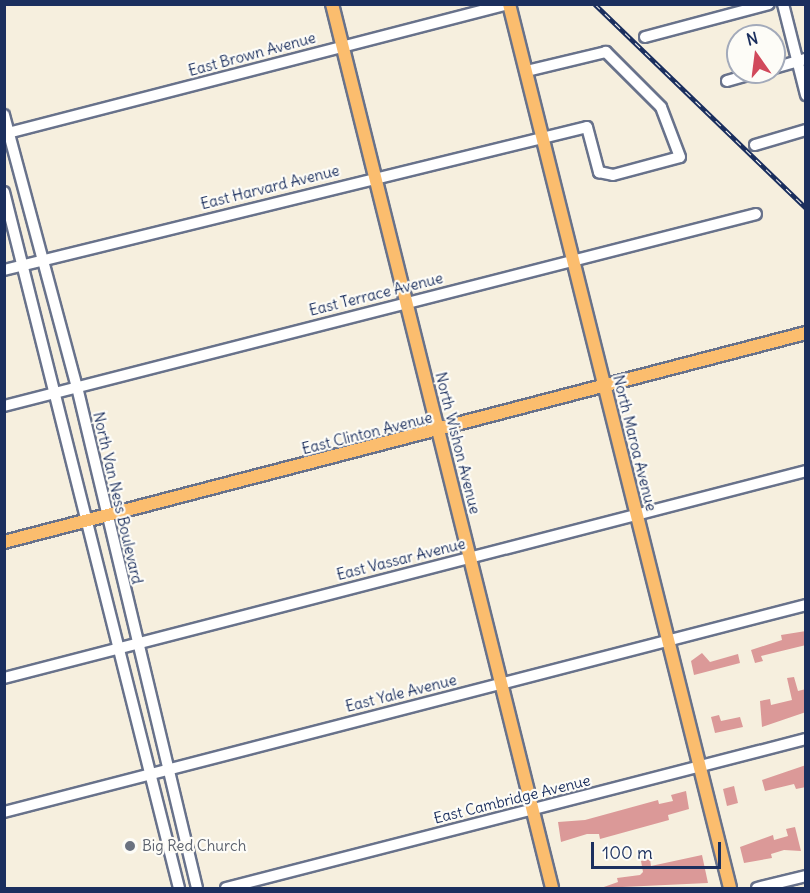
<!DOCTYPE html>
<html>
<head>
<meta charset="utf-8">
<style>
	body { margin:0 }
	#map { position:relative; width:810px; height:893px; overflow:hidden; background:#f6efde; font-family:Delius,sans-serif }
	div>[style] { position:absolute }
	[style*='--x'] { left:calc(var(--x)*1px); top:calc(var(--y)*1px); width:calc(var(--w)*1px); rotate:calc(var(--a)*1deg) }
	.building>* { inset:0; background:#db9998 }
	.roads { filter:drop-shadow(2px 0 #68728b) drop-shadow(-2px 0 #68728b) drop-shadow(0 2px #68728b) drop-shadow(0 -2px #68728b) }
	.minor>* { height:10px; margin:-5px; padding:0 5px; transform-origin:5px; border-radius:5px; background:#fff }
	.major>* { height:12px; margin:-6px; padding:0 6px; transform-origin:6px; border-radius:6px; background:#fbbd6e }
	.rail>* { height:4.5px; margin-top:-2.25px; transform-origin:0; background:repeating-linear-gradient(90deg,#fdfcf7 0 7px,#1b2f5e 0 14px); box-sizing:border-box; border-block:2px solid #1b2f5e }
	.dots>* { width:16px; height:16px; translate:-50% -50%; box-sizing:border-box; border:3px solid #fdfcf7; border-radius:50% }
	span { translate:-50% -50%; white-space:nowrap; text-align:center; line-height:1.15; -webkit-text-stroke:4.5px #fdfcf7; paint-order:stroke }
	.street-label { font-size:15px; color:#1b2f5e }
	.worship-label { font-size:15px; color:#5b616d }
	.left { translate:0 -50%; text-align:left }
	.frame { position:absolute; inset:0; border:6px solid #1b2f5e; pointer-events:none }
	.north { position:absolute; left:726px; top:24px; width:60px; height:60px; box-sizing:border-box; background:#fdfcf7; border:2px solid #a3aaba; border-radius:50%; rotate:346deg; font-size:16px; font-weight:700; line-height:24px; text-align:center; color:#1b2f5e }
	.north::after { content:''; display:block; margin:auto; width:21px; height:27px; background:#d1495b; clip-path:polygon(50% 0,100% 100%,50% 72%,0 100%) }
	.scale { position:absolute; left:591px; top:842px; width:130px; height:27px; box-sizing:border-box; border:3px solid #1b2f5e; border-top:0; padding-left:8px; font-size:18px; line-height:21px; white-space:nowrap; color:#1b2f5e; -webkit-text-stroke:4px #fdfcf7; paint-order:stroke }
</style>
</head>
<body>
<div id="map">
	<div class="building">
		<div style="clip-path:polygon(806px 631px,806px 645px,761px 656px,763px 661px,755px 663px,751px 650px,782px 640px,781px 635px)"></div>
		<div style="clip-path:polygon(702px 653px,710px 662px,738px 654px,740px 663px,694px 675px,691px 661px)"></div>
		<div style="clip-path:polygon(794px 677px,798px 691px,806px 689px,806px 712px,762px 727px,760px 701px,770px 699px,771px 705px,792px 700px,787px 678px)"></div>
		<div style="clip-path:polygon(719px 715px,721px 721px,740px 717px,743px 727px,715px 733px,711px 717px)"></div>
		<div style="clip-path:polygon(806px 765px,806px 787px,796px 789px,794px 784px,765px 791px,762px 780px)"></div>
		<div style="clip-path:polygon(734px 786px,738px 803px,727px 806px,723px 789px)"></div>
		<div style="clip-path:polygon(686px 791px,689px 809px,668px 815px,669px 820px,600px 839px,599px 834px,587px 834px,561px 842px,558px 822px,585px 820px,658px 800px,659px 804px,673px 801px,671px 795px)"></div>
		<div style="clip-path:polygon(795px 827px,801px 851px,784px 850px,771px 854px,772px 858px,744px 863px,740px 847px,773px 835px,774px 840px,788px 836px,786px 829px)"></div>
		<div style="clip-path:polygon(702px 855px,708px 883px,601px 888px,618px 882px,617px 878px,640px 875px,643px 872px,641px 861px,650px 859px,651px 866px)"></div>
	</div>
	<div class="roads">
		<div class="minor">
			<div style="--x:783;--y:4;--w:94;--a:75.8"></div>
			<div style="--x:645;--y:37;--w:128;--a:-14.9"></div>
			<div style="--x:774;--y:68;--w:33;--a:-16"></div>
			<div style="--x:727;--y:81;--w:33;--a:-16"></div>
			<div style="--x:4;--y:115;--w:282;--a:75"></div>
			<div style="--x:77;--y:387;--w:515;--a:76.53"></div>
			<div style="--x:4;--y:134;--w:520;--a:-14.46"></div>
			<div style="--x:755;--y:145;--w:53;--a:-16.4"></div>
			<div style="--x:4;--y:192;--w:718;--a:75.89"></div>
			<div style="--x:4;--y:270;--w:600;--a:-13.78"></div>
			<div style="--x:587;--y:127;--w:47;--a:75.1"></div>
			<div style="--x:599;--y:172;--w:14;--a:12"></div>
			<div style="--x:613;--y:175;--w:69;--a:-15"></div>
			<div style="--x:680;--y:157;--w:53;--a:-110.8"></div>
			<div style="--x:661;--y:107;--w:78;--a:-135"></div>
			<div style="--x:606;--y:52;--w:81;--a:166.5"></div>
			<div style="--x:4;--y:406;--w:776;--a:-14.32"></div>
			<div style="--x:4;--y:678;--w:828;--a:-14.47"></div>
			<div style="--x:4;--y:812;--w:828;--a:-14.47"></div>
			<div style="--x:226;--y:888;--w:599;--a:-14.41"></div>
			<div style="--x:757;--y:888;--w:50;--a:-13.8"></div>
		</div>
		<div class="major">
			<div style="--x:332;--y:4;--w:911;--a:76.02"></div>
			<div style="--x:509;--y:4;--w:911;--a:75.96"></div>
			<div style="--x:4;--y:542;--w:829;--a:-14.61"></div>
		</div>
	</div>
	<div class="rail">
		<div style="--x:595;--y:4;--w:293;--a:44"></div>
	</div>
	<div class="dots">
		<div style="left:130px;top:846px;background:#6b7280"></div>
	</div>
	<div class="street-label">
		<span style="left:252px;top:54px;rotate:-15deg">East Brown Avenue</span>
		<span style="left:270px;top:187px;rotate:-14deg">East Harvard Avenue</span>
		<span style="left:376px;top:294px;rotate:-14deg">East Terrace Avenue</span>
		<span style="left:367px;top:433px;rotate:-14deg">East Clinton Avenue</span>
		<span style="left:458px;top:443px;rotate:76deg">North Wishon Avenue</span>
		<span style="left:635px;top:443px;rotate:76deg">North Maroa Avenue</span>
		<span style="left:118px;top:498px;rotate:77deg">North Van Ness Boulevard</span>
		<span style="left:401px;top:559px;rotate:-14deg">East Vassar Avenue</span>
		<span style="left:401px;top:693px;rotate:-14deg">East Yale Avenue</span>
		<span style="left:512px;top:799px;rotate:-14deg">East Cambridge Avenue</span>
	</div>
	<div class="worship-label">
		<span class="left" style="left:142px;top:846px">Big Red Church</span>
	</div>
	<div class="frame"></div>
	<div class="north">N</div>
	<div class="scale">100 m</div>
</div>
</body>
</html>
